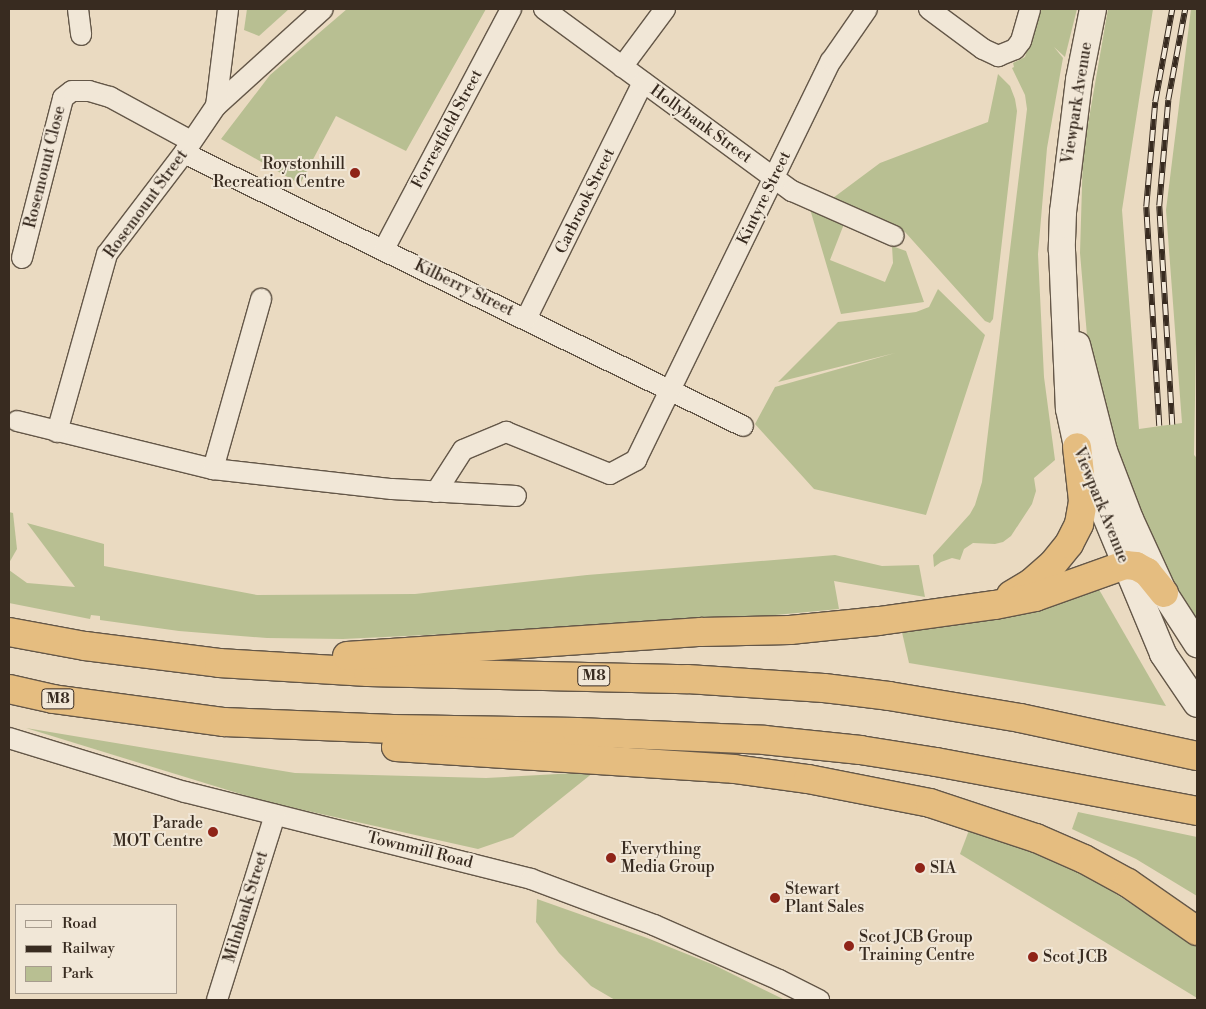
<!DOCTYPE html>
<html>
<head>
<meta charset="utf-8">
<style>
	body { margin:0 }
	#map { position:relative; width:1206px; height:1009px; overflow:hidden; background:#eadac1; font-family:"Libre Bodoni",serif }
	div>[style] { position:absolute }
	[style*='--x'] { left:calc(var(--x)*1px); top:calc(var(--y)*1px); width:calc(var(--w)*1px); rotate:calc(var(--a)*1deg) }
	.green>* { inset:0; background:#b8bf92 }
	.roads { filter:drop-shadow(1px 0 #645748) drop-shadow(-1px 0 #645748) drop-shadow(0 1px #645748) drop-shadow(0 -1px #645748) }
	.minor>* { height:20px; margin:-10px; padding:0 10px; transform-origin:10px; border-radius:10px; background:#f1e7d7 }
	.tertiary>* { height:26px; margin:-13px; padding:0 13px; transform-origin:13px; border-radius:13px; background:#f1e7d7 }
	.motorway>* { height:28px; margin:-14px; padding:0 14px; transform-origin:14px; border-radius:14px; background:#e5bd80 }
	.rail>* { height:5.5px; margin-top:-2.75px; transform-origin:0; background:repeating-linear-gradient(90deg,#f1e7d7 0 11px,#382b20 0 22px); box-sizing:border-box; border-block:1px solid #382b20 }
	.dots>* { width:14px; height:14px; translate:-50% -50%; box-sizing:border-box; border:2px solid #f1e7d7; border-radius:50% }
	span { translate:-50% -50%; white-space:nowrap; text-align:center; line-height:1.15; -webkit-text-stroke:4px #f1e7d7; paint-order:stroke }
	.shield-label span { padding:1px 4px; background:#f1e7d7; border:1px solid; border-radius:4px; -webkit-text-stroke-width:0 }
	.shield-label { font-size:15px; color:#382b20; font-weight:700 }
	.street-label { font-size:16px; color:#382b20 }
	.poi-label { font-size:16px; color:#382b20 }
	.right { translate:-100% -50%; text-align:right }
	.left { translate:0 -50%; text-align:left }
	.frame { position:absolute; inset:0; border:10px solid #382b20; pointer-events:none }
	.legend { position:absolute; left:15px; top:904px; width:162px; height:90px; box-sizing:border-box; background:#f1e7d7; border:1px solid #a79c8e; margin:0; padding:6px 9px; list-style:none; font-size:15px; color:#382b20 }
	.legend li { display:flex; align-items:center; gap:10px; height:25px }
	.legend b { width:25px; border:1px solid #a79c8e }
</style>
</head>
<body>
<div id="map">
	<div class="green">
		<div style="clip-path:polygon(247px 9px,289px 9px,259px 36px,244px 30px)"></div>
		<div style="clip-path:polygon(347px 9px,486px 9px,406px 151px,336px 116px,300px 184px,221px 139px,270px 75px)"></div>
		<div style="clip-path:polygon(1039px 9px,1077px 9px,1065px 57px,1054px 47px,1063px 58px,1047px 148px,1038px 254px,1044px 377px,1055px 460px,1034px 478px,1036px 491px,1032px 504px,1011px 536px,1003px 542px,995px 544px,973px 543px,964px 549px,960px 560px,952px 558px,941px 562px,934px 567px,933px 555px,970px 514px,975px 505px,982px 482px,1027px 109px,1025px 95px,1012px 68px,1014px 67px,1013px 63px,1025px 57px)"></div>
		<div style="clip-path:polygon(1108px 9px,1153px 9px,1122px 210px,1139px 429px,1182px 423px,1166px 210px,1191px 9px,1197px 9px,1197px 287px,1194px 455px,1197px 458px,1197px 626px,1155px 558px,1090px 371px,1080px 253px,1083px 153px)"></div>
		<div style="clip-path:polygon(998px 74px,1010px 86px,1015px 99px,1017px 111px,993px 319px,990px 323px,985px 321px,905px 232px,892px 224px,833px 198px,880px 163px,988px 122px)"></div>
		<div style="clip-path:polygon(810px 209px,844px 224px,830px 260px,885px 282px,893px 263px,892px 246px,906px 251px,924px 302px,841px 314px)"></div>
		<div style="clip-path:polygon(938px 289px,985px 335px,926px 515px,814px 489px,755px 424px,775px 387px,895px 353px,778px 382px,838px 322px,916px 312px,929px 307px)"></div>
		<div style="clip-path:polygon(9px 512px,13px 513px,17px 549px,9px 563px)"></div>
		<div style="clip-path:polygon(27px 523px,104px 544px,104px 566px,257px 595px,415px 594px,587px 575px,835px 555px,882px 566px,919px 565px,925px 597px,834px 581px,839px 609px,701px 622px,343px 639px,267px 638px,179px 631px,100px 620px,100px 616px,91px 615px,90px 619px,9px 603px,9px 570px,27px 583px,75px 587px)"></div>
		<div style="clip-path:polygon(1097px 586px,1166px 706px,909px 663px,901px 628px)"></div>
		<div style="clip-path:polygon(26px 728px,295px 773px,486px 778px,594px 772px,513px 837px,478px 849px,263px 801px)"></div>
		<div style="clip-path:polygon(1078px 812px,1197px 837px,1197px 896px,1136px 859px,1072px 829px)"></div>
		<div style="clip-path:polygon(971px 825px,1047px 856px,1107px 888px,1197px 947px,1197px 998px,960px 854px)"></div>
		<div style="clip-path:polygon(537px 899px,647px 938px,714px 965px,785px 1000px,615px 1000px,591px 986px,559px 953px,536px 922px)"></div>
	</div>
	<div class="roads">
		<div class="minor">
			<div style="--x:78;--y:9;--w:26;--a:83"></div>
			<div style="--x:544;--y:9;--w:308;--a:36.3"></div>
			<div style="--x:792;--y:191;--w:111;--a:23.8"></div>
			<div style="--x:929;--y:9;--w:67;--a:36.5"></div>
			<div style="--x:983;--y:49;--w:17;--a:25"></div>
			<div style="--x:998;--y:56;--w:18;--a:-22"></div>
			<div style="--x:1015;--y:49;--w:10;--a:-53"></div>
			<div style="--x:1021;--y:41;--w:33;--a:-74"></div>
			<div style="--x:622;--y:67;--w:72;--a:-53.4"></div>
			<div style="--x:216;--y:106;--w:144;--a:-42.2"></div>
			<div style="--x:184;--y:153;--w:622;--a:26.03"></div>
			<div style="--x:384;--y:249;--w:272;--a:-62.1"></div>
			<div style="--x:22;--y:258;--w:165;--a:-75.6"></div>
			<div style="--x:63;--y:98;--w:11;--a:-38"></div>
			<div style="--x:72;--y:91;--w:17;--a:0"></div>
			<div style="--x:89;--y:91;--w:22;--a:16"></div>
			<div style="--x:110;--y:97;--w:92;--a:28.5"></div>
			<div style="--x:526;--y:319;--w:264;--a:-63.7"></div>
			<div style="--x:17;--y:421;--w:202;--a:13.8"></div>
			<div style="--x:213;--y:469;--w:180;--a:6.4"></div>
			<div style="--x:392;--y:489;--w:124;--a:3.2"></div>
			<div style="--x:57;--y:432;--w:185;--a:-74.3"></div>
			<div style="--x:107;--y:254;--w:127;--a:-52.7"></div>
			<div style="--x:184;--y:153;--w:57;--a:-55.8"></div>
			<div style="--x:216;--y:106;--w:98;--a:-82.9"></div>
			<div style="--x:213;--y:469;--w:177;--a:-74.2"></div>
			<div style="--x:436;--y:492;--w:50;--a:-57.3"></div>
			<div style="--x:463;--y:450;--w:47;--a:-22.7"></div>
			<div style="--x:506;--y:432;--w:112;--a:22"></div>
			<div style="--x:610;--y:474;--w:30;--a:-28"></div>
			<div style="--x:636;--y:460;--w:444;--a:-64"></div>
			<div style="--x:831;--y:61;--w:63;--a:-55.3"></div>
			<div style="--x:9;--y:738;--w:184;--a:17.1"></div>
			<div style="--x:185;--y:792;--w:357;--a:14.1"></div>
			<div style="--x:531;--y:879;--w:131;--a:20.5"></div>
			<div style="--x:654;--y:925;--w:137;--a:23.7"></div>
			<div style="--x:779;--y:980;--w:45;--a:26.6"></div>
			<div style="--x:217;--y:1000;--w:194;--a:-72.6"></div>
		</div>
		<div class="tertiary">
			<div style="--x:1093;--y:9;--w:72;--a:101.2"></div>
			<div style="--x:1079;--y:80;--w:133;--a:96.9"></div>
			<div style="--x:1063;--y:212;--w:38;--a:92"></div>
			<div style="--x:1062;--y:250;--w:159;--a:87.5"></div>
			<div style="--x:1069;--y:409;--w:39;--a:78"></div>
			<div style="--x:1077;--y:447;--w:224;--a:67.4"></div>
			<div style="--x:1163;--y:654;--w:60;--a:55.8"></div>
			<div style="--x:1077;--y:345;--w:109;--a:75.7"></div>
			<div style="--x:1104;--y:451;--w:73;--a:69.1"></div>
			<div style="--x:1130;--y:519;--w:81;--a:65.3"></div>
			<div style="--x:1164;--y:593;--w:61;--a:57.1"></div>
		</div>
		<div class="motorway">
			<div style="--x:1011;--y:595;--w:23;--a:-31"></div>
			<div style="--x:1031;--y:583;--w:28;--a:-41"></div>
			<div style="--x:1052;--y:565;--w:27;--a:-51"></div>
			<div style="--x:1069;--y:544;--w:22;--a:-63"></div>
			<div style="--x:1079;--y:524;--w:23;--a:-80"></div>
			<div style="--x:1083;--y:501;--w:54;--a:-96.3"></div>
			<div style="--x:9;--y:632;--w:77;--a:10.4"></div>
			<div style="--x:85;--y:646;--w:135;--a:7.2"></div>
			<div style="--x:219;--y:663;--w:149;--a:3.5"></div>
			<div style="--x:368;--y:672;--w:319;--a:1.3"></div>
			<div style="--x:687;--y:679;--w:137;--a:3.8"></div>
			<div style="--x:824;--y:688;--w:65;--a:7"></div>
			<div style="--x:889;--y:696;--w:133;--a:9.5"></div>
			<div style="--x:1020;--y:718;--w:181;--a:12.1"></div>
			<div style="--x:347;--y:656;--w:355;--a:-3.9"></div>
			<div style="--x:701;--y:632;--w:89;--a:-1.3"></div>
			<div style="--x:790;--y:630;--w:89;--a:-5.8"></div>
			<div style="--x:879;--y:621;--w:117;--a:-7.9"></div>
			<div style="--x:995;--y:605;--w:41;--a:-11.3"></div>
			<div style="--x:1035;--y:597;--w:96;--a:-19.6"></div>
			<div style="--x:1125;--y:565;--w:11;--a:5"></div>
			<div style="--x:1136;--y:566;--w:13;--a:29"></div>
			<div style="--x:1147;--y:572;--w:27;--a:51"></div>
			<div style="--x:9;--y:689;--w:45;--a:12.8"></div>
			<div style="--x:53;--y:699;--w:173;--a:7.7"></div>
			<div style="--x:224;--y:722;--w:169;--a:2.4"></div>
			<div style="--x:393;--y:729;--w:184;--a:0.9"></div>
			<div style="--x:577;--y:732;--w:187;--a:2.4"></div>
			<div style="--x:764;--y:740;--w:97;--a:5.9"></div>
			<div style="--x:860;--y:750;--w:77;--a:9"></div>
			<div style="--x:936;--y:762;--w:266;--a:10.6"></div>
			<div style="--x:396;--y:747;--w:339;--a:3.7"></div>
			<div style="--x:734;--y:769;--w:75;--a:7.7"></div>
			<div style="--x:808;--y:779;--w:124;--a:11.1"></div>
			<div style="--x:930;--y:803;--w:112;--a:18.3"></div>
			<div style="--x:1036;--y:838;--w:52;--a:23.6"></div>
			<div style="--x:1084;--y:859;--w:50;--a:28.6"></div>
			<div style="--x:1128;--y:883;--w:84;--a:34.8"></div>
		</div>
	</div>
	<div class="rail">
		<div style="--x:1172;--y:425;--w:219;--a:-93.4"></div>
		<div style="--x:1159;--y:206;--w:106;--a:-85.1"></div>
		<div style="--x:1168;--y:100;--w:93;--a:-79.4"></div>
		<div style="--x:1159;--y:426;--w:219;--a:-93.4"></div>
		<div style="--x:1146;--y:207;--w:105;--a:-85.1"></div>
		<div style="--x:1155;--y:102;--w:95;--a:-79.6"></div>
	</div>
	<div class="dots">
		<div style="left:355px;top:173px;background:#8f2418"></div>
		<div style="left:213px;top:832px;background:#8f2418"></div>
		<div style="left:611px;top:858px;background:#8f2418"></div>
		<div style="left:920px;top:868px;background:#8f2418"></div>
		<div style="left:775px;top:898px;background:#8f2418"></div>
		<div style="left:849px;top:946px;background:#8f2418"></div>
		<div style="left:1033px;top:957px;background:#8f2418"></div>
	</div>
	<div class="shield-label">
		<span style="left:594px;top:676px">M8</span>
		<span style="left:58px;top:699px">M8</span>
	</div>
	<div class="street-label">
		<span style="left:1077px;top:103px;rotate:-81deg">Viewpark Avenue</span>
		<span style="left:701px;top:124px;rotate:36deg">Hollybank Street</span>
		<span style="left:447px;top:129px;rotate:-62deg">Forrestfield Street</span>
		<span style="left:45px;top:167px;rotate:-76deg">Rosemount Close</span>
		<span style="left:764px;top:198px;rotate:-64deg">Kintyre Street</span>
		<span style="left:585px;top:201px;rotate:-64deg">Carbrook Street</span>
		<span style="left:146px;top:204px;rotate:-54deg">Rosemount Street</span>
		<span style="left:464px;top:288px;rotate:26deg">Kilberry Street</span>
		<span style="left:1101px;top:505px;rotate:68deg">Viewpark Avenue</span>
		<span style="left:420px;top:850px;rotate:14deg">Townmill Road</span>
		<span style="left:246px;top:907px;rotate:-73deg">Milnbank Street</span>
	</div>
	<div class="poi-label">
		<span class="right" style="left:345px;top:173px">Roystonhill<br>Recreation Centre</span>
		<span class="right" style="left:203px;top:832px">Parade<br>MOT Centre</span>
		<span class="left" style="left:621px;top:858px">Everything<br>Media Group</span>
		<span class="left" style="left:930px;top:868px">SIA</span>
		<span class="left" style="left:785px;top:898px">Stewart<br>Plant Sales</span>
		<span class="left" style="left:859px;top:946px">Scot JCB Group<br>Training Centre</span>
		<span class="left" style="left:1043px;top:957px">Scot JCB</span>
	</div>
	<div class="frame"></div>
	<ul class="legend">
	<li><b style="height:6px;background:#f1e7d7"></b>Road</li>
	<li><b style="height:6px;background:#382b20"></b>Railway</li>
	<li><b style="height:14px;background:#b8bf92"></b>Park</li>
	</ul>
</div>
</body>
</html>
